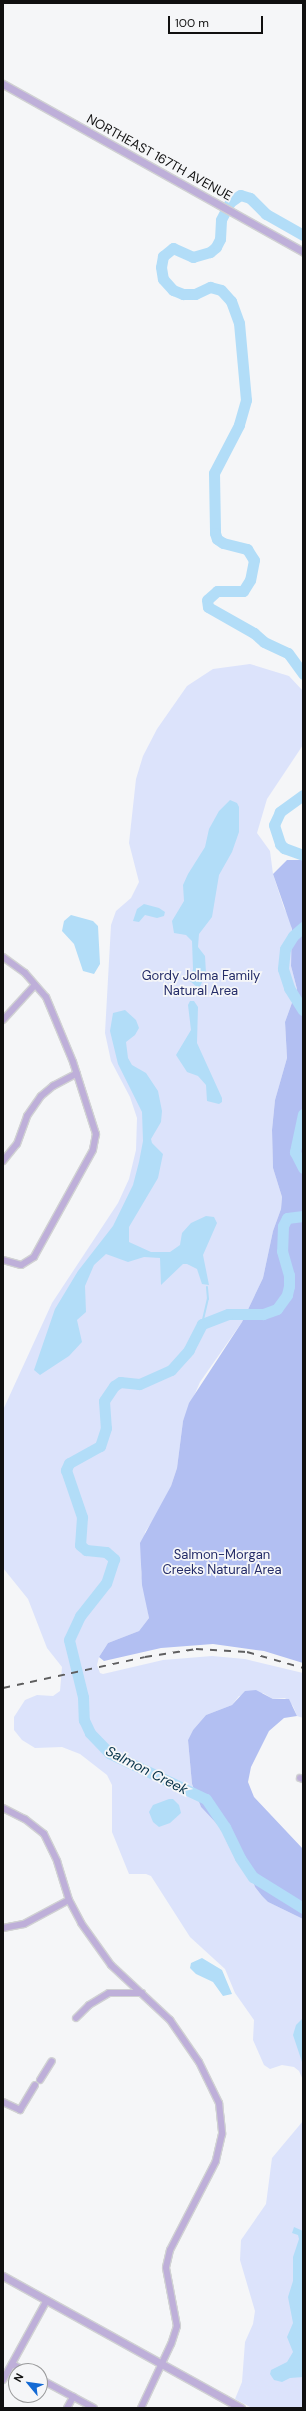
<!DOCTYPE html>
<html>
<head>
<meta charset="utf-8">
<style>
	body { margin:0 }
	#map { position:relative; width:306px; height:2411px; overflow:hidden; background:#f5f6f8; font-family:"DM Sans",sans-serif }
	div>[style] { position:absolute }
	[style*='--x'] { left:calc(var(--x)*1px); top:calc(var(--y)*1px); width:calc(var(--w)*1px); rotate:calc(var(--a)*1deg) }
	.green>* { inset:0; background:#dce3fb }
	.forest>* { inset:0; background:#b2bff2 }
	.water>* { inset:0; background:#b2ddf8 }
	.stream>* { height:2px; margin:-1px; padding:0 1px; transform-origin:1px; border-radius:1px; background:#b2ddf8 }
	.river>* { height:11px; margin:-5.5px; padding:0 5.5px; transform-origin:5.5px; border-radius:5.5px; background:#b2ddf8 }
	.roads { filter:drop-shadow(1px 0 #d0d1d3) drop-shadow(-1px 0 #d0d1d3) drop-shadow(0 1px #d0d1d3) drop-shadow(0 -1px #d0d1d3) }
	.minor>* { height:6px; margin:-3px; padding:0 3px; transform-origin:3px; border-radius:3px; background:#beafd9 }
	.tertiary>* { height:7px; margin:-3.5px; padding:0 3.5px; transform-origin:3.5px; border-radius:3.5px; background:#beafd9 }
	.rail>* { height:2px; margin-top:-1px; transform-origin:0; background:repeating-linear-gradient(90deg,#5f5f60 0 7px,transparent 0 14px) }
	span { translate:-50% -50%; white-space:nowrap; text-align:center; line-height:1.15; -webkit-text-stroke:3.5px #f5f6f8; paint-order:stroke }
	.street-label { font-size:13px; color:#101010 }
	.park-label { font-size:13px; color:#242c68 }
	.water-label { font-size:14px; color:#053249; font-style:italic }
	.frame { position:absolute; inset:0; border:4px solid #101010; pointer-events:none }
	.north { position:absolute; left:8px; top:2363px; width:40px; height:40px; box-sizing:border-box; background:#f5f6f8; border:1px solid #999a9b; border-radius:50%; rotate:299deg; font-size:11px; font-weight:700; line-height:16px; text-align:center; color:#101010 }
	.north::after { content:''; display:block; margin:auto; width:14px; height:18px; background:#146ad4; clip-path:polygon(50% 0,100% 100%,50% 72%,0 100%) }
	.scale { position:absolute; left:168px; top:16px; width:95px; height:18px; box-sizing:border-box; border:2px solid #101010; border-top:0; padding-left:5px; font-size:12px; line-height:14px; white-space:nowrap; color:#101010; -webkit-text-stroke:3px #f5f6f8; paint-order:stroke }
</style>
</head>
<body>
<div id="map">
	<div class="green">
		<div style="clip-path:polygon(250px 664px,289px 676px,303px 691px,303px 745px,267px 799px,257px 833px,270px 851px,273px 874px,284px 908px,290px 919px,293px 936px,291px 966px,297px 989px,285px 1022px,287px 1058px,275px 1100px,272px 1130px,273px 1168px,282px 1197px,281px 1209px,273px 1231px,263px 1278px,242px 1322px,200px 1382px,183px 1421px,177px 1468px,171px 1486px,159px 1512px,145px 1532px,141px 1572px,149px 1618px,139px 1631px,108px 1643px,99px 1657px,97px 1665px,100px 1673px,103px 1674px,163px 1660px,212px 1656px,245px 1659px,303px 1673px,303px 1718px,297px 1716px,293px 1706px,285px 1698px,273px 1699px,263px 1693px,239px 1696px,232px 1705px,206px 1715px,193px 1730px,188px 1740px,192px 1784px,201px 1807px,232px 1840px,250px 1873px,255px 1887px,262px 1896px,268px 1902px,303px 1919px,303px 2080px,299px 2071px,294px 2067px,282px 2065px,270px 2069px,264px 2065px,253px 2040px,254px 2020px,235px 1993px,225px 1969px,190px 1937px,151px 1876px,146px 1874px,129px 1874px,112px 1832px,112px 1785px,107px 1775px,80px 1754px,62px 1747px,35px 1748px,22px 1740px,14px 1730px,14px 1717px,25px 1700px,37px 1695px,53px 1696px,60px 1691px,62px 1667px,47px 1648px,28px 1599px,3px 1568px,3px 1410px,52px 1303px,118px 1203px,129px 1179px,136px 1150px,137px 1118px,130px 1097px,111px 1061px,105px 1033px,111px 925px,116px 911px,131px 898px,139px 882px,129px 843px,136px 779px,143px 756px,157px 729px,187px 686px,213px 669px)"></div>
		<div style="clip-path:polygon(303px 2121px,303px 2408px,252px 2408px,235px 2399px,242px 2382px,245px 2342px,253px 2324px,255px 2311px,240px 2260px,241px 2240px,266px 2204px,272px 2158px)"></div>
	</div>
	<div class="forest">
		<div style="clip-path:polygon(287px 860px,303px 860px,303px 1663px,264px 1651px,213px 1644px,161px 1648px,104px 1661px,99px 1657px,108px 1643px,139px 1631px,149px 1618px,142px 1585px,140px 1543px,171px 1486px,177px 1468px,183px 1421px,189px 1403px,242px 1322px,263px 1278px,273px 1231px,281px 1209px,282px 1197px,273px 1168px,272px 1130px,275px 1100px,287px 1058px,285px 1022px,297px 989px,291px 966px,292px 929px,273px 874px)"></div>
		<div style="clip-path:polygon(256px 1690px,273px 1699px,289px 1699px,297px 1716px,284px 1718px,269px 1731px,251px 1767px,248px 1782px,254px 1797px,303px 1849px,303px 1919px,268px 1902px,262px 1896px,255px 1887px,250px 1873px,232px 1840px,201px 1807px,192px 1784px,188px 1740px,193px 1730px,206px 1715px,232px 1705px,245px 1691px)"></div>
	</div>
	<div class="water">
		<div style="clip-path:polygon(230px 800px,237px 803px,239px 807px,239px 832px,232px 852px,219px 875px,212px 917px,199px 934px,198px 947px,205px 956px,206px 973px,199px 989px,190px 981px,193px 969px,192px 941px,186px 935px,174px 933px,172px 921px,184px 901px,183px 885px,188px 874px,205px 847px,209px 829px,219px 811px)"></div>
		<div style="clip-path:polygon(144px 904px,159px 908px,165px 912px,164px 916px,157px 918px,145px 915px,139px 922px,133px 921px,137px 909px)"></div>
		<div style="clip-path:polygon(71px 915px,93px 921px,98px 926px,100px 964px,94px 974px,83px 971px,74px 944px,62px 931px,64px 921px)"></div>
		<div style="clip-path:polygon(190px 1001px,194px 1001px,198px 1007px,197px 1043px,222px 1098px,222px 1102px,219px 1104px,207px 1101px,206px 1085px,198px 1076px,187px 1072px,176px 1055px,191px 1030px,188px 1005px)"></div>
		<div style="clip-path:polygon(125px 1010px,136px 1020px,139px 1028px,135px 1035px,126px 1042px,128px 1058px,132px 1065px,146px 1073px,158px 1091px,162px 1111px,161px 1122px,151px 1139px,152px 1143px,163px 1154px,158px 1178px,129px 1227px,129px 1242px,151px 1252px,170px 1252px,180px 1245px,182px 1233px,191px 1223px,206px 1216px,214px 1217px,217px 1223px,203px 1255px,209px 1285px,202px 1284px,197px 1269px,187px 1264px,183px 1264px,161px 1285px,160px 1258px,144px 1257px,128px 1262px,106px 1254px,94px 1265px,85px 1286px,86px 1312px,77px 1320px,82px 1342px,69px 1356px,40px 1375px,34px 1370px,55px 1309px,78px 1271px,113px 1226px,133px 1185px,139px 1162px,143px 1141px,142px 1112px,118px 1064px,110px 1031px,113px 1013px)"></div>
		<div style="clip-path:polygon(169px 1799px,173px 1799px,179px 1805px,181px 1813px,170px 1823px,159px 1827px,153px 1822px,149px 1812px,153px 1805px)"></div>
		<div style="clip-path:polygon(202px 1958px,222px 1970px,232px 1994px,223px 1996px,213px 1982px,196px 1974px,190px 1968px,191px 1963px)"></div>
		<div style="clip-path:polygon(303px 2018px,303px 2065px,293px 2035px,296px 2025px)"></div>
		<div style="clip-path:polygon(294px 2227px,303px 2231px,303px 2377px,290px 2378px,282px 2382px,274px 2380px,270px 2374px,271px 2370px,287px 2362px,293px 2352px,287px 2337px,293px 2323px,288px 2297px,293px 2281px,293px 2257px,299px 2239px,298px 2235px,292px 2233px)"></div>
	</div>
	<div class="stream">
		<div style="--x:202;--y:1324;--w:26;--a:-77"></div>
		<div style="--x:208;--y:1299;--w:12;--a:-95"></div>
	</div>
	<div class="river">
		<div style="--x:303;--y:235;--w:43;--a:-150.4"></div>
		<div style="--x:266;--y:214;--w:23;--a:-135"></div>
		<div style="--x:250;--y:198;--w:10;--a:-163"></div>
		<div style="--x:240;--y:195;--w:12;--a:145"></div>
		<div style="--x:230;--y:202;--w:20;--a:117"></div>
		<div style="--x:221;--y:220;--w:19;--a:93"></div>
		<div style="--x:220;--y:239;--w:9;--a:117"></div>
		<div style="--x:216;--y:247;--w:8;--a:140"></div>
		<div style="--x:210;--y:252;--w:18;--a:164"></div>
		<div style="--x:193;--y:257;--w:22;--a:-156"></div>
		<div style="--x:173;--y:248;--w:13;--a:141"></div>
		<div style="--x:163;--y:256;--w:11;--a:100"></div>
		<div style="--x:161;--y:267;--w:12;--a:81"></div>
		<div style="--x:163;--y:279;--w:15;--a:48"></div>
		<div style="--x:173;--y:290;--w:11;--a:22"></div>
		<div style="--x:183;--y:294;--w:12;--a:0"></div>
		<div style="--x:195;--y:294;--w:17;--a:-25"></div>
		<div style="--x:210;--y:287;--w:11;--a:15"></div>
		<div style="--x:221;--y:290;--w:15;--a:48"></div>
		<div style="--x:231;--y:301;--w:23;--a:70"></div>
		<div style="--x:239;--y:323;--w:77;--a:84.8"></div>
		<div style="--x:246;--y:400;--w:26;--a:106"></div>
		<div style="--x:239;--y:425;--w:54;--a:117.5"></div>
		<div style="--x:214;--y:473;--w:60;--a:89"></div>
		<div style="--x:215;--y:533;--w:6;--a:72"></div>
		<div style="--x:217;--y:539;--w:7;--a:34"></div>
		<div style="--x:223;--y:543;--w:25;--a:14"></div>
		<div style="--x:247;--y:549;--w:13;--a:58"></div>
		<div style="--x:254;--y:560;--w:20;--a:101"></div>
		<div style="--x:250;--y:580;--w:13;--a:122"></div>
		<div style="--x:243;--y:591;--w:26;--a:180"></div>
		<div style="--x:217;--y:591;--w:13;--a:138"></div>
		<div style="--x:207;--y:600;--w:7;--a:82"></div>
		<div style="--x:208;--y:607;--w:53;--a:29.5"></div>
		<div style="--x:254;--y:633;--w:13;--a:42"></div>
		<div style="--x:264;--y:642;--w:26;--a:25"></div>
		<div style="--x:288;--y:653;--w:26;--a:54"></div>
		<div style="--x:303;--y:795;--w:29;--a:144"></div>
		<div style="--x:280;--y:812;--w:14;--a:115"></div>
		<div style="--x:274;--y:825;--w:20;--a:72"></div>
		<div style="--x:280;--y:844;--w:6;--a:45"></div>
		<div style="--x:284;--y:848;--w:20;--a:20"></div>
		<div style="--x:303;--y:927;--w:13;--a:138"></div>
		<div style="--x:293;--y:936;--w:15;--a:122"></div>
		<div style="--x:285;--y:949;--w:20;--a:96"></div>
		<div style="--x:283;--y:969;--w:20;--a:72"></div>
		<div style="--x:289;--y:988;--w:26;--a:58"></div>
		<div style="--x:303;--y:1114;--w:39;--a:102"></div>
		<div style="--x:295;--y:1152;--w:18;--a:63"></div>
		<div style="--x:303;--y:1216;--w:16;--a:173"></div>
		<div style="--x:287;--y:1218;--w:9;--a:117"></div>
		<div style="--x:283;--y:1226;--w:25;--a:92"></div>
		<div style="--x:282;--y:1251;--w:25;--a:74"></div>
		<div style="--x:289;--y:1275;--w:11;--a:90"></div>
		<div style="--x:289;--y:1286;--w:9;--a:103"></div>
		<div style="--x:287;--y:1295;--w:17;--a:126"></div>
		<div style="--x:277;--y:1309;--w:15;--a:160"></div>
		<div style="--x:263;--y:1314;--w:35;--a:180"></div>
		<div style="--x:228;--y:1314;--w:28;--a:159"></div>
		<div style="--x:202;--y:1324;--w:29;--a:117"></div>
		<div style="--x:189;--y:1350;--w:27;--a:132"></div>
		<div style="--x:171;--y:1370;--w:35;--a:156"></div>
		<div style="--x:139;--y:1384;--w:19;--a:-174"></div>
		<div style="--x:120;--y:1382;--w:7;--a:146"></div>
		<div style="--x:114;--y:1386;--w:18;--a:124"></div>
		<div style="--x:104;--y:1401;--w:27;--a:86"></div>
		<div style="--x:106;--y:1428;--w:19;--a:108"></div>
		<div style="--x:100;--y:1446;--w:35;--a:151"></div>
		<div style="--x:69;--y:1463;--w:8;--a:113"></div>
		<div style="--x:66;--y:1470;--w:50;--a:71.2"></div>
		<div style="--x:82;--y:1517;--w:28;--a:94"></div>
		<div style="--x:80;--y:1545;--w:8;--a:40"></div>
		<div style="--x:86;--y:1550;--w:20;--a:6"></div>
		<div style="--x:106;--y:1552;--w:11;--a:41"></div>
		<div style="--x:114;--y:1559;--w:25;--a:108"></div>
		<div style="--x:106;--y:1583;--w:42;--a:128.2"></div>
		<div style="--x:80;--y:1616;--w:26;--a:115"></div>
		<div style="--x:69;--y:1640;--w:59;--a:76.2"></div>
		<div style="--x:83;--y:1697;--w:23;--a:88"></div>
		<div style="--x:84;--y:1720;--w:14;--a:65"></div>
		<div style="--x:90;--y:1733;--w:28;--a:46"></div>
		<div style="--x:109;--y:1753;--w:107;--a:25.4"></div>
		<div style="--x:206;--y:1799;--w:34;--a:56"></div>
		<div style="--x:225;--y:1827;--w:34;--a:64"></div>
		<div style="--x:240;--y:1858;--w:23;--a:56"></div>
		<div style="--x:253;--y:1877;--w:59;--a:31.8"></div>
	</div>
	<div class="roads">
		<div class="minor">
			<div style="--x:3;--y:957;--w:27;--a:36"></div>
			<div style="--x:25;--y:973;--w:32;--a:49"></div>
			<div style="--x:46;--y:997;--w:70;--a:67.4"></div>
			<div style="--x:73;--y:1062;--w:76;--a:72.3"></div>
			<div style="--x:96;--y:1134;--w:16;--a:101"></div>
			<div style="--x:93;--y:1150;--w:122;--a:118.9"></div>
			<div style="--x:34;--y:1257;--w:15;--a:148"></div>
			<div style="--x:21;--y:1265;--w:19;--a:-164"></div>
			<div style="--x:3;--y:1020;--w:47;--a:-47.6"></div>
			<div style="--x:3;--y:1161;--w:22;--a:-51"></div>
			<div style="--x:17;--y:1144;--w:30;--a:-70"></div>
			<div style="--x:27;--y:1116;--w:24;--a:-55"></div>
			<div style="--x:41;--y:1096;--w:16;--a:-40"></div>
			<div style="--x:53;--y:1086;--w:27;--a:-28"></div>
			<div style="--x:300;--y:1778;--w:3;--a:18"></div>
			<div style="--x:3;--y:1808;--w:25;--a:27"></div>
			<div style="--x:25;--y:1819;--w:24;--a:38"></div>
			<div style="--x:44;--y:1834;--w:30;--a:64"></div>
			<div style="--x:57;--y:1861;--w:41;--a:72.9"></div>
			<div style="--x:69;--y:1900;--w:26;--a:62"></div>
			<div style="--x:81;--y:1923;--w:52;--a:54.5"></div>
			<div style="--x:111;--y:1965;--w:81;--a:43"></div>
			<div style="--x:170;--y:2020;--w:51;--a:55.4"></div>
			<div style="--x:199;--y:2062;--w:46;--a:64"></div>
			<div style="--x:219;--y:2103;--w:31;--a:84"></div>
			<div style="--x:222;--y:2134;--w:28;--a:103"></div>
			<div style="--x:216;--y:2161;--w:100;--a:117.3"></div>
			<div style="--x:170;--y:2250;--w:18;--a:103"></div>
			<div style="--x:166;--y:2268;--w:59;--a:79.3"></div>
			<div style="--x:177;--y:2326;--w:19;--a:108"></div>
			<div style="--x:171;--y:2344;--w:71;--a:115.1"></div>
			<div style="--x:3;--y:1928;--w:21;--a:-11"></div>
			<div style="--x:24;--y:1924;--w:51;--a:-28.1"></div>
			<div style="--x:76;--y:2018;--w:18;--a:-45"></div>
			<div style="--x:89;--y:2005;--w:23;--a:-31"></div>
			<div style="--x:109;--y:1993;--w:33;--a:0"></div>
			<div style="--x:40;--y:2080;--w:22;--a:-58"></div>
			<div style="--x:3;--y:2102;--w:19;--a:25"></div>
			<div style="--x:20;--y:2110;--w:29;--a:-59"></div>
			<div style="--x:12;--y:2364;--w:15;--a:28"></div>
			<div style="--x:40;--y:2379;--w:61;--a:28.2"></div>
			<div style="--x:3;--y:2380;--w:91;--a:-61.2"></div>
			<div style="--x:67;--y:2408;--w:13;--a:-61"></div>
		</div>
		<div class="tertiary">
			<div style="--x:3;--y:84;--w:344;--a:29.2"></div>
			<div style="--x:3;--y:2276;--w:272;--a:29"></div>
		</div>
	</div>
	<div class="rail">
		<div style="--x:3;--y:1688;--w:145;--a:-12.3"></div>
		<div style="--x:145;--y:1657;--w:52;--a:-8.9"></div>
		<div style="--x:196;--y:1649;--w:51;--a:3.4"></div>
		<div style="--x:247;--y:1652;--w:58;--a:15.9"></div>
	</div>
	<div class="street-label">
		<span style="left:159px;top:158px;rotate:29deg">NORTHEAST 167TH AVENUE</span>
	</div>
	<div class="park-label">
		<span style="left:201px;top:984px">Gordy Jolma Family<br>Natural Area</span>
		<span style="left:222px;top:1563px">Salmon-Morgan<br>Creeks Natural Area</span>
	</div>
	<div class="water-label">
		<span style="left:147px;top:1770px;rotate:27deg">Salmon Creek</span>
	</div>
	<div class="frame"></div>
	<div class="north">N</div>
	<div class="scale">100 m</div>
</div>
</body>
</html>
